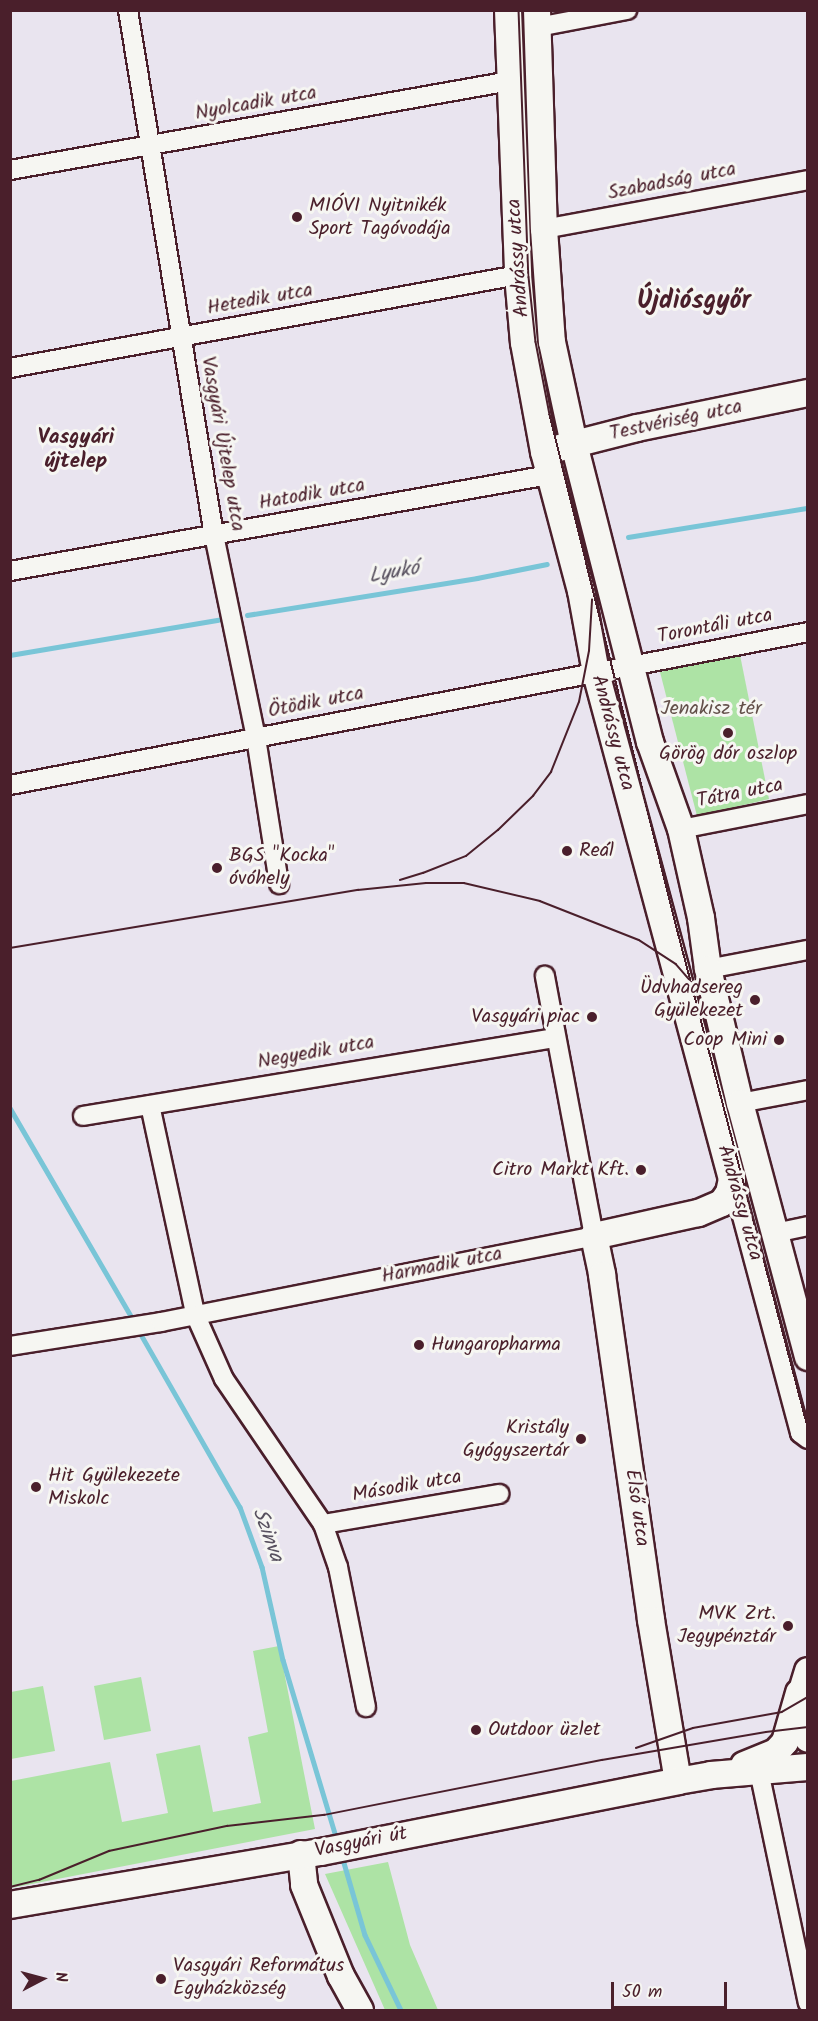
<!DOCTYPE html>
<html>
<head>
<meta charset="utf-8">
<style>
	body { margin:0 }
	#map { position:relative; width:818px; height:2021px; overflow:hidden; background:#e9e4ef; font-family:Kalam,sans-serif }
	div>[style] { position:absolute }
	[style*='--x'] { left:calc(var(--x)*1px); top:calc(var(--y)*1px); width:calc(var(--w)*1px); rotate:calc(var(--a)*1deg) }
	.green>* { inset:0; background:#ade3a5 }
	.stream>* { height:4.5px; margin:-2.25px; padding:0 2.25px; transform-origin:2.25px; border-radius:2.25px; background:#79c5d7 }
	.roads { filter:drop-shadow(2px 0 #4a1f2b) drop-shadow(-2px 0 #4a1f2b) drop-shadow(0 2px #4a1f2b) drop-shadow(0 -2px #4a1f2b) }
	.street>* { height:18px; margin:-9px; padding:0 9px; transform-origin:9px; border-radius:9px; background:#f6f6f2 }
	.secondary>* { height:26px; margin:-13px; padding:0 13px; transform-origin:13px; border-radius:13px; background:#f6f6f2 }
	.tram>* { height:1.5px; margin:-0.75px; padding:0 0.75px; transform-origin:0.75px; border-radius:0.75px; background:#4a1f2b }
	.dots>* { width:16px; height:16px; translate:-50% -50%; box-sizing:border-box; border:3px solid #f6f6f2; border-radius:50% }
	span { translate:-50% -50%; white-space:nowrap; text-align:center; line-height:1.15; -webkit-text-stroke:6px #f6f6f2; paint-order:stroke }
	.street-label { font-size:20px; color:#4a1f2b }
	.poi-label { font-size:20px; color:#4a1f2b }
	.left { translate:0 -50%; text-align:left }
	.right { translate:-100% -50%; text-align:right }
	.park-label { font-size:20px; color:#63504a }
	.neighbourhood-label { font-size:21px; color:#4a1f2b; font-weight:700 }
	.water-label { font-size:21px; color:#58515f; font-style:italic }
	.district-label { font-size:26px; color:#4a1f2b; font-weight:700 }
	.frame { position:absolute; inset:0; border:12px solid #4a1f2b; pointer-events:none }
	.north { position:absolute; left:12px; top:1949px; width:60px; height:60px; -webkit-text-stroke:4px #f6f6f2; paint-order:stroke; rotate:84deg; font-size:16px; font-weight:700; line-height:24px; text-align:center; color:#4a1f2b }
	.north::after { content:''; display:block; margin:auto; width:21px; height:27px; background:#4a1f2b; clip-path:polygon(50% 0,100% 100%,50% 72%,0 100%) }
	.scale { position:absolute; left:611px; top:1982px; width:116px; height:27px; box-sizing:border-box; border:3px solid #4a1f2b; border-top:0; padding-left:8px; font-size:18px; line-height:21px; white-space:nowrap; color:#4a1f2b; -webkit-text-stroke:4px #f6f6f2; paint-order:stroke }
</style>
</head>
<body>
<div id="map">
	<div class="green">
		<div style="clip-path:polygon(740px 655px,769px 799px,697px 816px,660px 672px)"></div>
		<div style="clip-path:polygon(279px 1646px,315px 1829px,11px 1888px,11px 1781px,110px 1762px,122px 1822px,168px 1813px,156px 1754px,200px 1745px,213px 1812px,261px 1803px,248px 1737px,268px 1732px,253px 1651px)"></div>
		<div style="clip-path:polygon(141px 1677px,151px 1731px,104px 1740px,94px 1686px)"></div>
		<div style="clip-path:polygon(43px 1686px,55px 1751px,11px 1759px,11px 1692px)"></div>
		<div style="clip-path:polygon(388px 1862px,410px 1945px,438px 2010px,385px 2010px,325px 1874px)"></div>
	</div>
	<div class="stream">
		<div style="--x:628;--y:537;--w:182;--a:-9.2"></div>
		<div style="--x:247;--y:615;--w:233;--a:-9.1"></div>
		<div style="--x:477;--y:578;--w:71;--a:-11.3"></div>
		<div style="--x:10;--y:655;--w:211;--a:-9.6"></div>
		<div style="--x:10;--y:1108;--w:246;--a:59.8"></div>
		<div style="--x:139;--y:1331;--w:203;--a:60.2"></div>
		<div style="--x:240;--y:1507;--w:64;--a:69.9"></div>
		<div style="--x:262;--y:1567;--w:95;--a:77.3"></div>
		<div style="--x:283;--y:1660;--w:188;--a:73.3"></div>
		<div style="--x:342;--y:1856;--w:82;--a:73.8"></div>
		<div style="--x:365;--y:1935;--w:83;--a:64.4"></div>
	</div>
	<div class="roads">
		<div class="street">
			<div style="--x:128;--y:10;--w:532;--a:80.7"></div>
			<div style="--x:214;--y:535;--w:207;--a:78.3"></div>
			<div style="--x:256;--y:738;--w:148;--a:81"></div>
			<div style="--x:538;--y:27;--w:91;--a:-10.8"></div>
			<div style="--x:10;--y:170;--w:508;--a:-10.09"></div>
			<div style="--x:544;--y:229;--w:269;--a:-10.5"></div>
			<div style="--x:10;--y:368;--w:516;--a:-10.37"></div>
			<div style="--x:10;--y:571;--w:547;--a:-10.1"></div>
			<div style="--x:10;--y:785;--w:813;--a:-10.85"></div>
			<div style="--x:681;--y:829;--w:129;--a:-11.1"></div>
			<div style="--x:708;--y:969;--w:102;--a:-10.8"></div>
			<div style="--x:740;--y:1103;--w:69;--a:-10.8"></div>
			<div style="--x:150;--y:1105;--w:214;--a:77.8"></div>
			<div style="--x:195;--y:1314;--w:71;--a:66"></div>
			<div style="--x:224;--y:1379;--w:176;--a:55.7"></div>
			<div style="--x:323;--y:1524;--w:46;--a:70.8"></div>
			<div style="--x:338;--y:1567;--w:143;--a:78.7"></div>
			<div style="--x:83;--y:1116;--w:479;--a:-9.4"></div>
			<div style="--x:732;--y:1179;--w:263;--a:75"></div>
			<div style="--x:800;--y:1433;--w:10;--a:37"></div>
			<div style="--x:775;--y:1233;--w:34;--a:-12"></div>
			<div style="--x:10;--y:1346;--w:153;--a:-9"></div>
			<div style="--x:161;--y:1322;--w:441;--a:-11.2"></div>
			<div style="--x:594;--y:1236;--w:265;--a:-100.7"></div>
			<div style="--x:323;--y:1524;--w:179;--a:-9.7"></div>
			<div style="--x:759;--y:1771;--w:237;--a:78.1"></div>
		</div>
		<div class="secondary">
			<div style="--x:508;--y:10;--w:265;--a:87.8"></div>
			<div style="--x:518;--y:275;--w:68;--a:85"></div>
			<div style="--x:524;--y:343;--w:111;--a:79.6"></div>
			<div style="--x:544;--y:452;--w:144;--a:75.1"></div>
			<div style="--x:581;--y:591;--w:83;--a:79.6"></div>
			<div style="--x:596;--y:673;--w:524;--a:74.96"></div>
			<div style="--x:732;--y:1179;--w:14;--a:102"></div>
			<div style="--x:729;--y:1193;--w:12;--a:125"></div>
			<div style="--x:722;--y:1203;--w:26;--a:157"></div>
			<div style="--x:698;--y:1213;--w:107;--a:167.5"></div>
			<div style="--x:594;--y:1236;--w:40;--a:78"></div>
			<div style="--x:602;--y:1275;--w:348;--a:81.9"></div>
			<div style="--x:651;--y:1620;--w:163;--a:80.5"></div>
			<div style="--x:537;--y:10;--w:219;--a:88.2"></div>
			<div style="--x:544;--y:229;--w:113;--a:86"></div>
			<div style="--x:552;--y:342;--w:104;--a:77.8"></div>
			<div style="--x:574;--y:444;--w:308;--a:75.7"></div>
			<div style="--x:650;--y:742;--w:92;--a:70.4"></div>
			<div style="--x:681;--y:829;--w:91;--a:77.3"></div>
			<div style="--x:701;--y:918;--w:51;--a:82.2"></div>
			<div style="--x:708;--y:969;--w:138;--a:76.6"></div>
			<div style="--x:740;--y:1103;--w:263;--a:75"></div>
			<div style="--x:559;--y:448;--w:81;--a:-14.4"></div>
			<div style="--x:637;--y:428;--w:175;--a:-11.6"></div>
			<div style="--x:808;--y:1671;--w:34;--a:107"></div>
			<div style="--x:798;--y:1703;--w:24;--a:81"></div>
			<div style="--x:802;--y:1727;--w:13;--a:63"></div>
			<div style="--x:744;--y:1765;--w:35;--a:-22"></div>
			<div style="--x:776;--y:1752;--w:13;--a:-48"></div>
			<div style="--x:785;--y:1742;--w:51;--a:-74.1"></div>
			<div style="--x:301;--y:1854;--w:31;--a:84"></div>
			<div style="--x:304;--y:1885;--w:98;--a:67.9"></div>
			<div style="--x:341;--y:1976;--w:39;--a:61"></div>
			<div style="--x:10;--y:1905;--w:315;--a:-9.7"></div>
			<div style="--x:321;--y:1852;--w:364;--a:-11.2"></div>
			<div style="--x:678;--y:1781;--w:34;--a:-10"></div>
			<div style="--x:711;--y:1775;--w:97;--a:-4.7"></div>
		</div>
	</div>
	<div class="tram">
		<div style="--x:519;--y:10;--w:267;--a:87.9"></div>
		<div style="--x:529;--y:277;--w:65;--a:83.9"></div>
		<div style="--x:536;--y:342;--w:74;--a:79.1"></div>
		<div style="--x:550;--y:415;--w:528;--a:76.1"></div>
		<div style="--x:677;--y:928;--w:516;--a:75.29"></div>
		<div style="--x:400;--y:880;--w:24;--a:-17"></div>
		<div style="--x:423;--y:873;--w:46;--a:-21.6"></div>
		<div style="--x:466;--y:856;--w:41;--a:-39.1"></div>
		<div style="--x:498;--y:830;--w:49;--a:-44.2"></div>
		<div style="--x:533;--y:796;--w:30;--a:-53"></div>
		<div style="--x:551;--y:772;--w:75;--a:-68.2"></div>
		<div style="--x:579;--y:702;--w:52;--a:-78.9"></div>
		<div style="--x:589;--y:651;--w:51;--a:-86.6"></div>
		<div style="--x:10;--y:948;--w:353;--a:-9.5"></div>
		<div style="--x:358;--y:890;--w:68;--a:-5.9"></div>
		<div style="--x:426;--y:883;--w:38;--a:0"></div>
		<div style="--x:464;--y:883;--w:78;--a:13.3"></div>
		<div style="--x:540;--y:901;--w:106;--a:21.5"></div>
		<div style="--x:639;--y:940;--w:44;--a:33"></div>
		<div style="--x:676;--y:964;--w:21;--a:49"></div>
		<div style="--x:636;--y:1748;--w:60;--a:-19.3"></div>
		<div style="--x:693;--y:1728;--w:90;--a:-10.2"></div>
		<div style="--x:782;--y:1712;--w:30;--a:-30"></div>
		<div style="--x:10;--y:1887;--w:30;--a:-14"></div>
		<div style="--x:39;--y:1880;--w:76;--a:-22.5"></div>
		<div style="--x:109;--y:1851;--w:121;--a:-12"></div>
		<div style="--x:227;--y:1826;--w:98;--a:-6.5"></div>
		<div style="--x:324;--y:1815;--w:283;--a:-11.2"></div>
		<div style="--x:602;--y:1760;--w:166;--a:-9.7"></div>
		<div style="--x:766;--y:1732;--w:42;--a:-6.8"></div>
	</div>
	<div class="dots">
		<div style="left:297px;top:217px;background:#4a1f2b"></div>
		<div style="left:728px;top:733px;background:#4a1f2b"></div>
		<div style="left:567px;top:851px;background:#4a1f2b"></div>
		<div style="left:217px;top:868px;background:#4a1f2b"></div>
		<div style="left:755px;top:1000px;background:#4a1f2b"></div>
		<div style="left:592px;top:1017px;background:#4a1f2b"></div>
		<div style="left:779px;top:1040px;background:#4a1f2b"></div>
		<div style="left:641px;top:1170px;background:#4a1f2b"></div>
		<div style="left:419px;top:1345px;background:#4a1f2b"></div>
		<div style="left:581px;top:1439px;background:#4a1f2b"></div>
		<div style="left:36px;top:1487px;background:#4a1f2b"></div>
		<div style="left:788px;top:1626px;background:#4a1f2b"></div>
		<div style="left:476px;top:1730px;background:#4a1f2b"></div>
		<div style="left:161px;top:1979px;background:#4a1f2b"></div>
	</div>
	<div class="street-label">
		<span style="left:256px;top:104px;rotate:-10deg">Nyolcadik utca</span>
		<span style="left:672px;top:182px;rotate:-11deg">Szabadság utca</span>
		<span style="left:519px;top:258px;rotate:-94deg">Andrássy utca</span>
		<span style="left:260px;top:300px;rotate:-10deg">Hetedik utca</span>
		<span style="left:676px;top:421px;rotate:-12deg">Testvériség utca</span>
		<span style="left:222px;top:444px;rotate:80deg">Vasgyári Újtelep utca</span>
		<span style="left:312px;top:495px;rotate:-10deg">Hatodik utca</span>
		<span style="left:715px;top:627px;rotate:-11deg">Torontáli utca</span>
		<span style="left:316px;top:703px;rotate:-11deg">Ötödik utca</span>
		<span style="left:612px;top:733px;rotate:75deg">Andrássy utca</span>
		<span style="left:740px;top:794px;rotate:-11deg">Tátra utca</span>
		<span style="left:316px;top:1053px;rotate:-10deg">Negyedik utca</span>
		<span style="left:739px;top:1203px;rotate:74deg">Andrássy utca</span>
		<span style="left:442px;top:1266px;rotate:-11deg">Harmadik utca</span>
		<span style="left:407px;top:1487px;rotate:-10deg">Második utca</span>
		<span style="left:636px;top:1508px;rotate:82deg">Első utca</span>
		<span style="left:361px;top:1843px;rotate:-11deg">Vasgyári út</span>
	</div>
	<div class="poi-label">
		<span class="left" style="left:309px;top:218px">MIÓVI Nyitnikék<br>Sport Tagóvodája</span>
		<span style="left:728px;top:754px">Görög dór oszlop</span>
		<span class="left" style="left:579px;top:851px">Reál</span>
		<span class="left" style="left:229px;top:868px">BGS "Kocka"<br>óvóhely</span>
		<span class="right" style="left:743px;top:1000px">Üdvhadsereg<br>Gyülekezet</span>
		<span class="right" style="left:580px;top:1017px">Vasgyári piac</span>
		<span class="right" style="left:767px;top:1040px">Coop Mini</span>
		<span class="right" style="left:629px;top:1170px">Citro Markt Kft.</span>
		<span class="left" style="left:431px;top:1345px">Hungaropharma</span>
		<span class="right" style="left:569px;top:1440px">Kristály<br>Gyógyszertár</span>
		<span class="left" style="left:48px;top:1488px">Hit Gyülekezete<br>Miskolc</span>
		<span class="right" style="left:776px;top:1626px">MVK Zrt.<br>Jegypénztár</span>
		<span class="left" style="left:488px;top:1730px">Outdoor üzlet</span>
		<span class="left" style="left:173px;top:1978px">Vasgyári Református<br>Egyházközség</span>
	</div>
	<div class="park-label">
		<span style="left:711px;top:709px">Jenakisz tér</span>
	</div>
	<div class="neighbourhood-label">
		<span style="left:76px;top:450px">Vasgyári<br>újtelep</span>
	</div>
	<div class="water-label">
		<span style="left:394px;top:573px;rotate:-10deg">Lyukó</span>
		<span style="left:267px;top:1535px;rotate:70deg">Szinva</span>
	</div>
	<div class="district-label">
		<span style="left:694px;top:302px">Újdiósgyőr</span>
	</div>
	<div class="frame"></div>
	<div class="north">N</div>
	<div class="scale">50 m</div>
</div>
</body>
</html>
